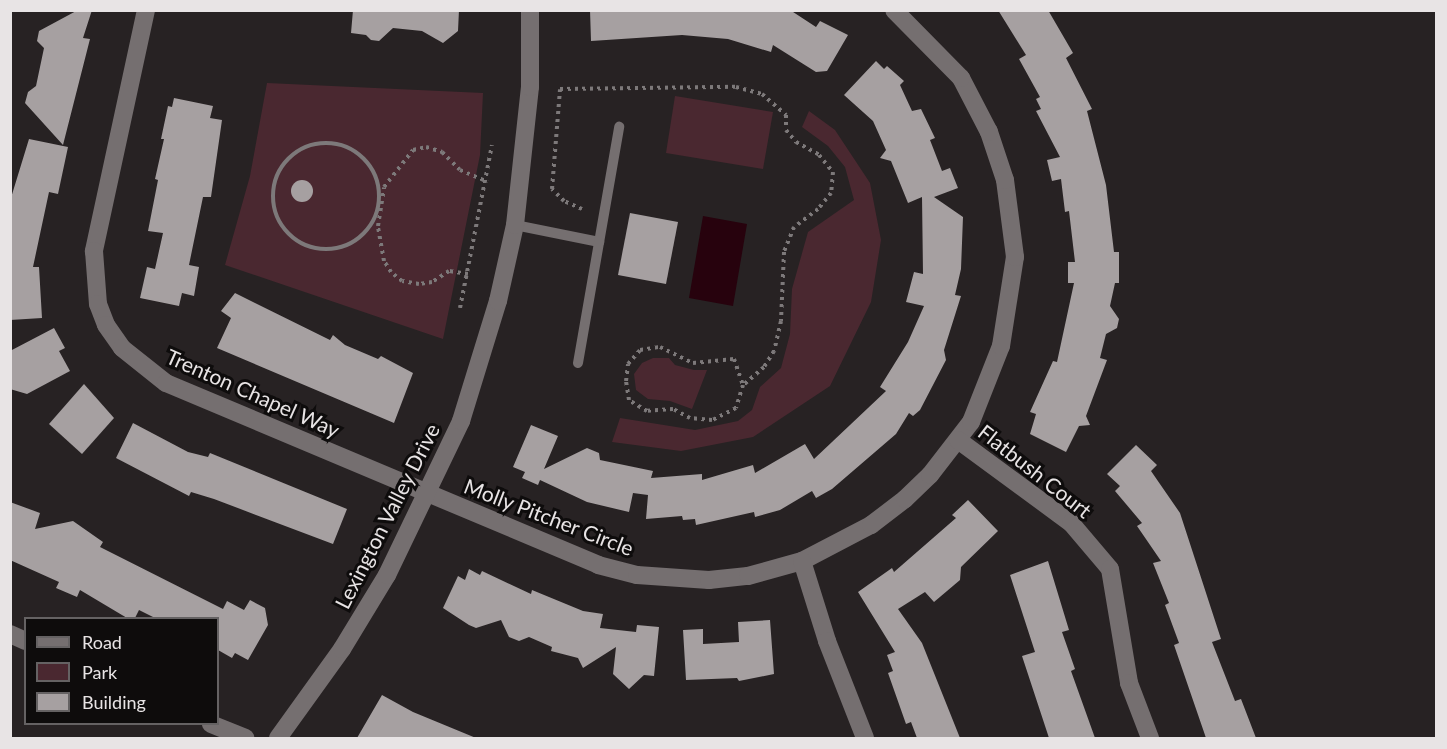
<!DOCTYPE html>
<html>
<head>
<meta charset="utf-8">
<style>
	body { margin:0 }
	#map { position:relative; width:1447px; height:749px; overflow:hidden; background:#272223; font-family:Lato,sans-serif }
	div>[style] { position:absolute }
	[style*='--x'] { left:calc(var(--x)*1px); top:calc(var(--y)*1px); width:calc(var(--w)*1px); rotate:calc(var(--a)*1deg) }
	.green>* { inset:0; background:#4a2830 }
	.water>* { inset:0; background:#27020d }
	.building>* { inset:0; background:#a6a0a1 }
	.round { border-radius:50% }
	.path>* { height:4px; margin-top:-2px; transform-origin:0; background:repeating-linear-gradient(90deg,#7d797a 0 3px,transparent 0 7.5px) }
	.path>.ring { margin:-2px; padding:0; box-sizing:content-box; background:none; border:4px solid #7d797a; border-radius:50% }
	.lane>* { height:10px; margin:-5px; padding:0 5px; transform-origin:5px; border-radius:5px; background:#756f70 }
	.street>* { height:18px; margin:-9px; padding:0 9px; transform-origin:9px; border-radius:9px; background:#756f70 }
	.secondary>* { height:18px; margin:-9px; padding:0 9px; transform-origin:9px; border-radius:9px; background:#756f70 }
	span { translate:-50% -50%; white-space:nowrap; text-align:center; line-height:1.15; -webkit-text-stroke:6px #0e0c0c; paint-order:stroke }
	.street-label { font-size:21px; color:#e8e4e5 }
	.frame { position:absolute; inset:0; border:12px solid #e8e4e5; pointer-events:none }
	.legend { position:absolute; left:24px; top:617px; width:195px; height:108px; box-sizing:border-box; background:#0e0c0c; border:2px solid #656263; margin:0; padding:8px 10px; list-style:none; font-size:18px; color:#e8e4e5 }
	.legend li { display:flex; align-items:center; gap:12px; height:30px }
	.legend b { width:30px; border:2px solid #656263 }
</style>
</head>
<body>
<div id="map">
	<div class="green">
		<div style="clip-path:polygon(267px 83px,483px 93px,480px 155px,443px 339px,225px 265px,250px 176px)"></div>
		<div style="clip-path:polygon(675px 96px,773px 112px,763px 169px,666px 153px)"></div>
		<div style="clip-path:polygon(809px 111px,835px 130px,870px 183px,881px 240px,871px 302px,830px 386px,753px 437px,681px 451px,612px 442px,620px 418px,695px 430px,738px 421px,752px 410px,760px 387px,781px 368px,790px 334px,792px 289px,808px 232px,854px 200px,845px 167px,828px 146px,802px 127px)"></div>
		<div style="clip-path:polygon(653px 358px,669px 358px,675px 365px,694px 370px,707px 370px,692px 409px,670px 401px,648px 399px,636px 390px,634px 374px,642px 363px)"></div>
	</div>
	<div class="water">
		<div style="clip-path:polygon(703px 216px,747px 224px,733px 306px,689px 298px)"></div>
	</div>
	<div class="building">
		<div style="clip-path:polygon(78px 10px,92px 10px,83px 38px,90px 39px,63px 145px,25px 103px,28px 92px,36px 86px,44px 48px,37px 41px,39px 31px)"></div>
		<div style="clip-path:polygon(353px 10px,459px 10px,458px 31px,443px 43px,422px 31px,393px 28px,379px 41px,371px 40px,366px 35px,351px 33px)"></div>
		<div style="clip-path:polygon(590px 10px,790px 10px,816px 27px,820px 21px,848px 35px,827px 71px,816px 72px,773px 45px,771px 52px,728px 39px,682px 35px,591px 41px)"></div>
		<div style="clip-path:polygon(998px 10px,1048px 10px,1073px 53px,1066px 58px,1092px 109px,1087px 111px,1106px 185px,1114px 252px,1119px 252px,1119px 283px,1115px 283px,1110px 306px,1119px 319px,1117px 328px,1106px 334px,1100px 358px,1107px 360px,1086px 416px,1090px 425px,1079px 426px,1066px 452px,1030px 434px,1036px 414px,1030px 412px,1053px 361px,1057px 362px,1074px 283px,1068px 283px,1068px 262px,1075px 262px,1069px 211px,1065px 212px,1061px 179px,1052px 181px,1047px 160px,1060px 157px,1036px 111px,1041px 109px,1036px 99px,1040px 97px,1019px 59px,1026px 55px)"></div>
		<div style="clip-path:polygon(876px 61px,884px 69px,887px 66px,904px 81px,900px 85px,912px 111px,921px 109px,935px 138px,930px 140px,942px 171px,950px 168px,958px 188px,934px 197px,963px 217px,961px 269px,955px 295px,961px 296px,944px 350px,946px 360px,920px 410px,913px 416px,909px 413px,896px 434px,832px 489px,816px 498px,812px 491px,780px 510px,755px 517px,754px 512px,696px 525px,695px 519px,683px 520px,682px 516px,646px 519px,648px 495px,633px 493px,629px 512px,587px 502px,540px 480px,538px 485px,522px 478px,525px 472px,513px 467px,531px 425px,558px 436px,544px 469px,587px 448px,599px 453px,600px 460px,653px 471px,651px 478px,702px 474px,702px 480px,753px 465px,755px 473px,805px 444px,814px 459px,886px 391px,880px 387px,908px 342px,924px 306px,906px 302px,914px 272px,923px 274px,922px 197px,908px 203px,891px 161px,880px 158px,886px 150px,873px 121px,844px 95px)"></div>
		<div style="clip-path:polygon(174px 98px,213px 106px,210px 118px,222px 120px,211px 197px,203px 197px,189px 265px,199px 267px,194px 296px,182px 293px,179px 306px,140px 298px,147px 267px,155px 269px,163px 233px,148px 231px,158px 180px,155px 179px,164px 139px,161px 139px,168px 106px,172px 107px)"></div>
		<div style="clip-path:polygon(29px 139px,68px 147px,58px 194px,49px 192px,33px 267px,39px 267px,42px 318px,10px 320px,10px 201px)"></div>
		<div class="round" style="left:291px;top:180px;width:22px;height:22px"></div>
		<div style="clip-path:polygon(630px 213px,678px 222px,666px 284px,618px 275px)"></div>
		<div style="clip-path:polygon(235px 293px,330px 340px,333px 335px,345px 345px,378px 359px,381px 356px,413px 373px,394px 423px,217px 348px,231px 318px,221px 311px)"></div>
		<div style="clip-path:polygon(54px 328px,65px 348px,59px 351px,70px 371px,27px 394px,10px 389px,10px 351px)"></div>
		<div style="clip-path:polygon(84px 384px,114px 418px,82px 454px,49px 424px)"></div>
		<div style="clip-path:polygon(133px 423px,188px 452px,208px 457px,210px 453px,347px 509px,333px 544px,214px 499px,191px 492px,189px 496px,116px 458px)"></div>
		<div style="clip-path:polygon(1136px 445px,1157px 465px,1151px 471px,1180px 513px,1221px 639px,1212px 642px,1235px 701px,1241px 699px,1256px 738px,1206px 738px,1174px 645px,1179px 643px,1165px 605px,1169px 603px,1153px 563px,1161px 561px,1137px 526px,1142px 523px,1115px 491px,1120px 486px,1107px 474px)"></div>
		<div style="clip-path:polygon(968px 500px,998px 531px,961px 567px,960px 580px,934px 602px,925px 592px,898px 609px,922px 643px,960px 738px,917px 738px,911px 722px,906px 724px,888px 673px,893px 671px,887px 655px,895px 652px,858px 592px,892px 568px,894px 572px,956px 518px,952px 515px)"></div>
		<div style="clip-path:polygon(10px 502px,40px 513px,35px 529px,73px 521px,103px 542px,100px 547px,223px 609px,227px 601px,244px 610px,250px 600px,265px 608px,268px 625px,248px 660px,235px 653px,232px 658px,218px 650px,218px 618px,155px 618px,139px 610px,135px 618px,127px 618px,80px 590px,77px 597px,56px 588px,59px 582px,10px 560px)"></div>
		<div style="clip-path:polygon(1048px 561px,1069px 630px,1062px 632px,1075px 669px,1071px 671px,1095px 738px,1049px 738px,1022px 656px,1035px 652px,1010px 575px)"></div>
		<div style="clip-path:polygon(469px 569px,480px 575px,482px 571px,531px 594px,532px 590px,583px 611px,603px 614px,600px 628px,636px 632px,637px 625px,659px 627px,654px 676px,644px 675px,629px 689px,613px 674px,616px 647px,583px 668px,578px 658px,551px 651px,552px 647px,529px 637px,519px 641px,509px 637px,501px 620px,476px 628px,469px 625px,443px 608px,458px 576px,465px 580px)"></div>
		<div style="clip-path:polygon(770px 620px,774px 674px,739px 681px,737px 678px,686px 680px,683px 630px,703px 629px,703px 644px,739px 642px,738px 622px)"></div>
		<div style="clip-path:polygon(382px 695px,413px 712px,476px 738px,357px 738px)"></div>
	</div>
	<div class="path">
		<div class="ring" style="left:273px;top:143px;width:102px;height:102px"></div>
		<div style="--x:582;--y:209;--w:20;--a:-156"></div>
		<div style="--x:564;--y:201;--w:17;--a:-135"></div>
		<div style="--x:552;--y:189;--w:100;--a:-85.4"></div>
		<div style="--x:560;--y:89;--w:176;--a:-0.7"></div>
		<div style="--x:736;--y:87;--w:27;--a:15"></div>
		<div style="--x:762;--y:94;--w:32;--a:41"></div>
		<div style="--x:786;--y:115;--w:15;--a:90"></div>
		<div style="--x:786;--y:130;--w:16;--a:50"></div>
		<div style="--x:796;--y:142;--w:26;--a:29"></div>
		<div style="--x:819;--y:155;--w:22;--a:51"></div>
		<div style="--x:833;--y:172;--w:21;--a:95"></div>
		<div style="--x:831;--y:193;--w:21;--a:129"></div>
		<div style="--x:818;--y:209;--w:30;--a:143"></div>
		<div style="--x:794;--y:227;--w:27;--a:112"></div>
		<div style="--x:784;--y:252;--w:69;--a:92.5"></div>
		<div style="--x:781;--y:321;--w:31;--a:103"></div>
		<div style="--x:774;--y:351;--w:19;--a:122"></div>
		<div style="--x:764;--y:367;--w:28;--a:139"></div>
		<div style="--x:743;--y:385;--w:24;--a:107"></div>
		<div style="--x:736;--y:408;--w:27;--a:153"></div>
		<div style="--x:712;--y:420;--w:22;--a:-175"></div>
		<div style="--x:690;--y:418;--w:19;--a:-152"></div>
		<div style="--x:673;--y:409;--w:26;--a:176"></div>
		<div style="--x:647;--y:411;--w:21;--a:-149"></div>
		<div style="--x:629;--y:400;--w:19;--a:-99"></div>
		<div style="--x:626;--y:381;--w:17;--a:-83"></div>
		<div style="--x:628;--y:364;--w:18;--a:-49"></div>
		<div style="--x:640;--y:350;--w:20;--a:-9"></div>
		<div style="--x:660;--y:347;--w:37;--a:26"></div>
		<div style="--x:693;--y:363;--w:41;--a:-5.6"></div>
		<div style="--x:734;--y:359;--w:28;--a:71"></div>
		<div style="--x:468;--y:274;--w:19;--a:-171"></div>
		<div style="--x:449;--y:271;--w:20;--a:147"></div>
		<div style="--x:432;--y:282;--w:13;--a:171"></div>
		<div style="--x:419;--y:284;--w:17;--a:-170"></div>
		<div style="--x:402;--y:281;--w:14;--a:-141"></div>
		<div style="--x:391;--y:272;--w:13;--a:-122"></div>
		<div style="--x:384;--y:261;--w:36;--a:-100"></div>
		<div style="--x:378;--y:226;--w:39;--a:-81"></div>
		<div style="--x:384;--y:187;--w:47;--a:-51.9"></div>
		<div style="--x:413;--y:150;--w:13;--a:-13"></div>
		<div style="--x:426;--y:147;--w:17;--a:17"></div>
		<div style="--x:442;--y:152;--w:25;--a:45"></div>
		<div style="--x:460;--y:170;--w:30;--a:23"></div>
		<div style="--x:460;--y:308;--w:166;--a:-78.9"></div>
	</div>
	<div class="lane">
		<div style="--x:515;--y:225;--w:86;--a:11.4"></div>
		<div style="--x:578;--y:363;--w:240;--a:-80.1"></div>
	</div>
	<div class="street">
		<div style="--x:146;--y:10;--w:247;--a:102.2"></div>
		<div style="--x:94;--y:251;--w:53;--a:85.7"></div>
		<div style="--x:98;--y:304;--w:22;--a:69"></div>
		<div style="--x:106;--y:325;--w:28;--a:55"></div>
		<div style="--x:122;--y:348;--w:56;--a:38.5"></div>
		<div style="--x:166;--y:383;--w:469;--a:22.8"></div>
		<div style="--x:598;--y:565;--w:40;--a:14.4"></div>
		<div style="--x:637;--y:575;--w:72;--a:4"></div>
		<div style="--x:709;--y:580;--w:39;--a:-6"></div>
		<div style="--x:748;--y:576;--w:56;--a:-15.5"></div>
		<div style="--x:802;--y:561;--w:78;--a:-27.6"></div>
		<div style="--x:871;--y:525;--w:43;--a:-37.4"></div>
		<div style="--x:905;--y:499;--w:35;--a:-44"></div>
		<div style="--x:930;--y:475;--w:67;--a:-52.3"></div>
		<div style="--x:971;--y:422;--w:82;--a:-68.5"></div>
		<div style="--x:1001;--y:346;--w:90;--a:-81.1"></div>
		<div style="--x:1015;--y:257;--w:78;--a:-97.4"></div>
		<div style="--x:1005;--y:180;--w:51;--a:-108.4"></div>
		<div style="--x:989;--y:132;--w:61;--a:-117.4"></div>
		<div style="--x:961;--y:78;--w:95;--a:-134.6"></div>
		<div style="--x:958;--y:440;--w:140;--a:36.3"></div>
		<div style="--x:1071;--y:523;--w:60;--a:49.7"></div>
		<div style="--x:1110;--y:569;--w:116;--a:80.5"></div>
		<div style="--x:1129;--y:683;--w:59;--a:69.1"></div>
		<div style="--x:802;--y:561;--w:84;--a:72.6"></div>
		<div style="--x:827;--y:641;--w:104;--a:68.6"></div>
		<div style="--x:10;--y:634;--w:17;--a:24"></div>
		<div style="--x:211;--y:724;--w:37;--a:22"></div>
	</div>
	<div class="secondary">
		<div style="--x:278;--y:738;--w:110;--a:-54.3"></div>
		<div style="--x:342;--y:649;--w:87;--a:-58.7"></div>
		<div style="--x:387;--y:575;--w:171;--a:-64.3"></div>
		<div style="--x:461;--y:421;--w:126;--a:-72.9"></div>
		<div style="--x:498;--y:301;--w:78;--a:-77.4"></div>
		<div style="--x:515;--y:225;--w:139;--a:-83.8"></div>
		<div style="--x:530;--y:87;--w:77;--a:-90"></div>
	</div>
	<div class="street-label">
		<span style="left:253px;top:393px;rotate:24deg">Trenton Chapel Way</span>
		<span style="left:1035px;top:471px;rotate:38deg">Flatbush Court</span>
		<span style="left:387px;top:516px;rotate:-63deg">Lexington Valley Drive</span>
		<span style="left:549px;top:517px;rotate:21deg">Molly Pitcher Circle</span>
	</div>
	<div class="frame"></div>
	<ul class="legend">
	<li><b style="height:8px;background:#756f70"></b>Road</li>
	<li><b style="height:16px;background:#4a2830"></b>Park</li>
	<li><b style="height:16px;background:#a6a0a1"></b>Building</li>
	</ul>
</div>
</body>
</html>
